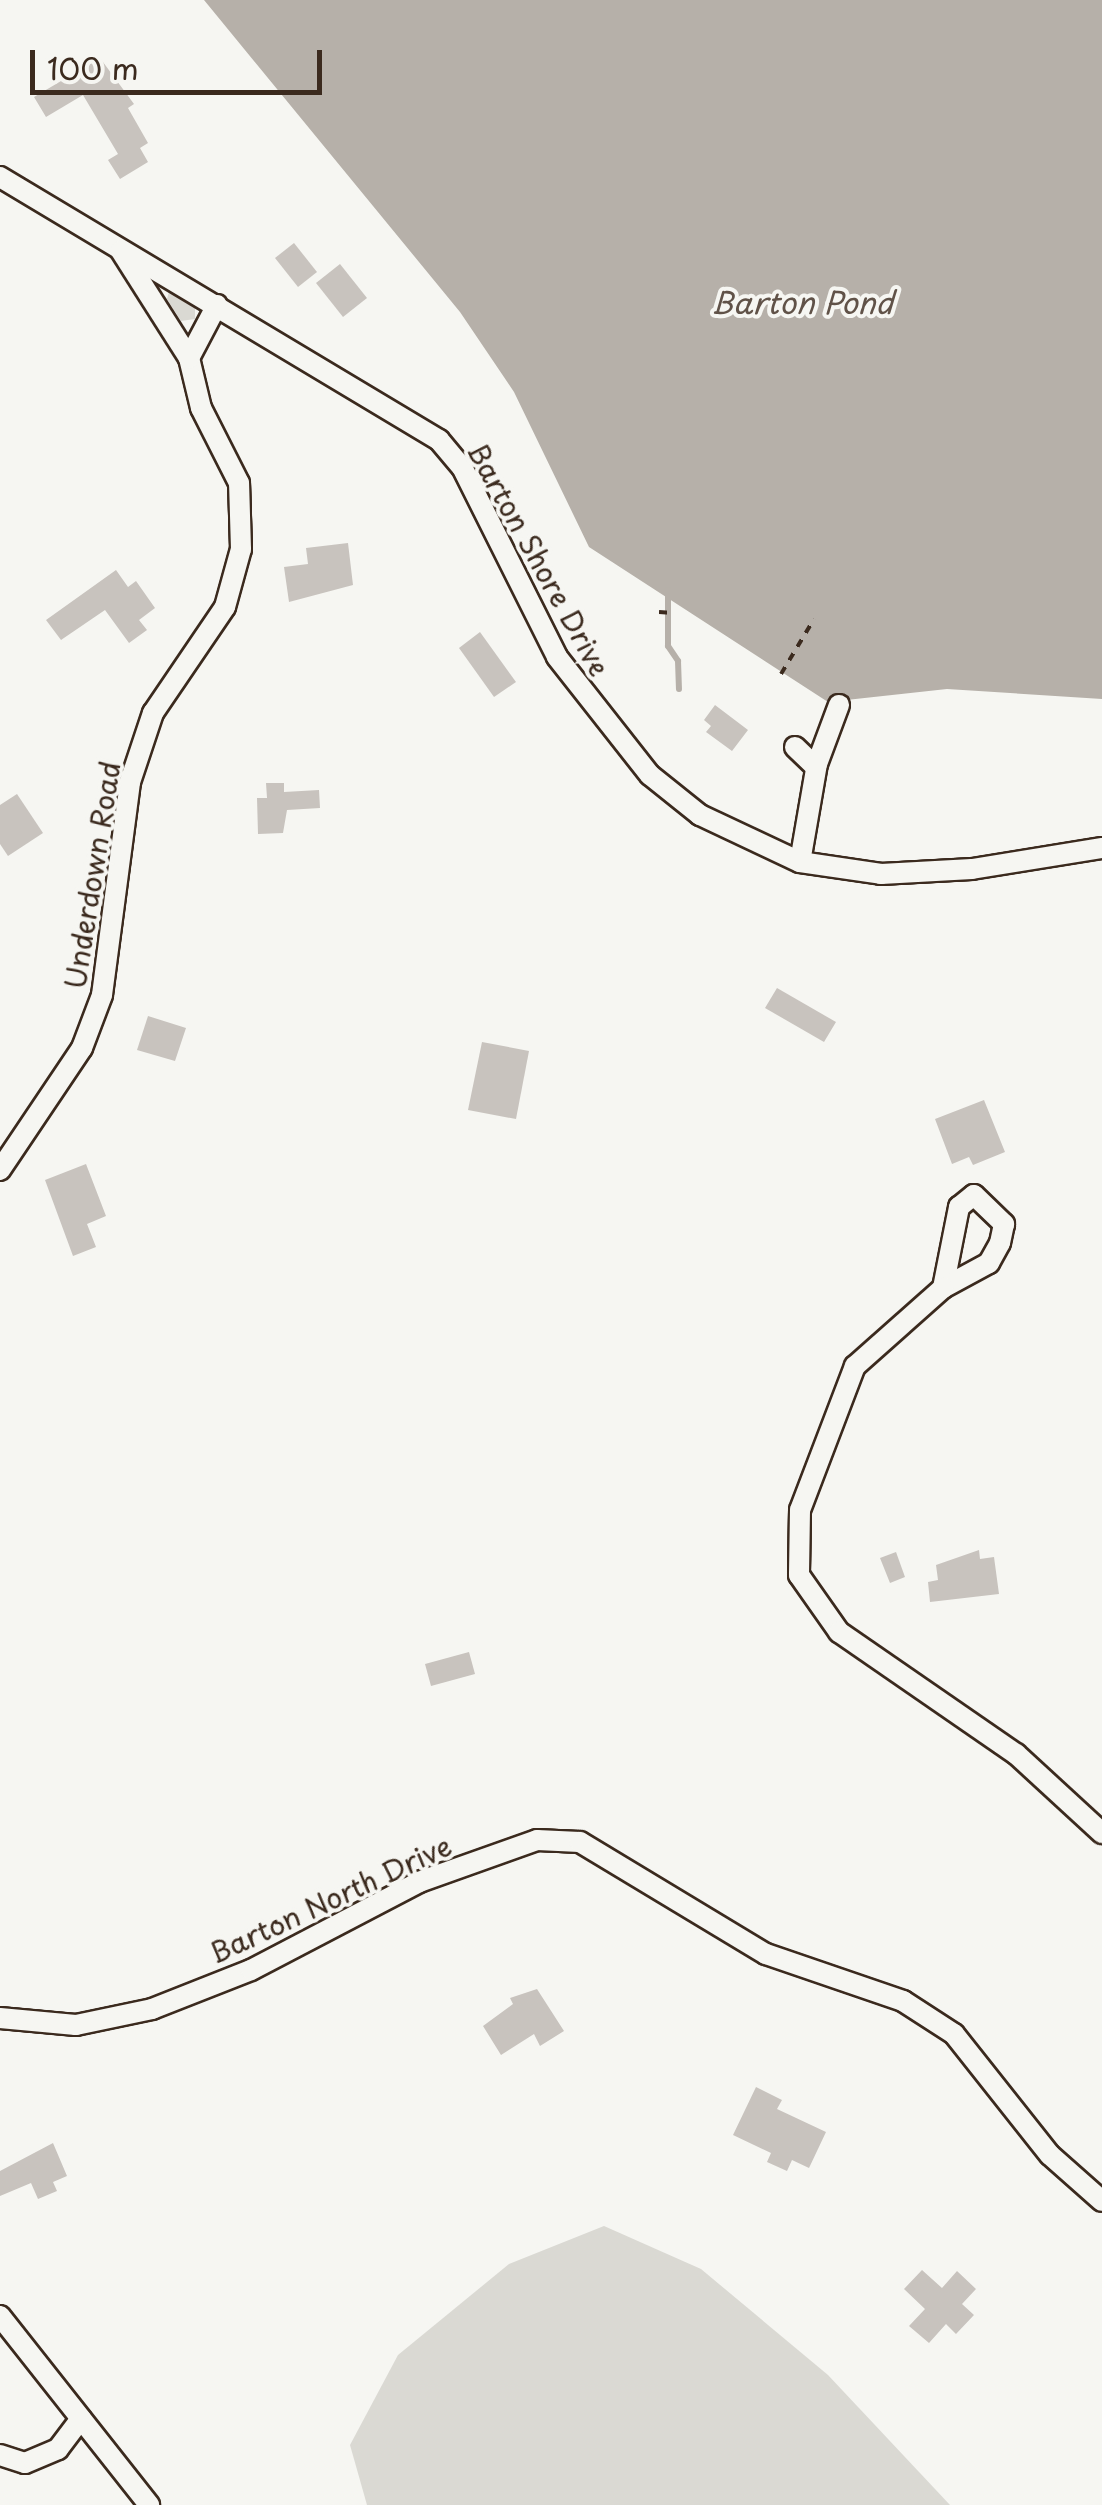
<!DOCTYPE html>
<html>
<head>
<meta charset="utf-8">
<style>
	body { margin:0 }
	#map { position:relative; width:1102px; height:2505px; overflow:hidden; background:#f6f6f2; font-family:"Playpen Sans",sans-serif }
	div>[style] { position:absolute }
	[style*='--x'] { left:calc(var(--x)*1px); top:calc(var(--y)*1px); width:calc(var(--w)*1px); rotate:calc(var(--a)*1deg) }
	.green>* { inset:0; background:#dad9d3 }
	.water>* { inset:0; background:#b6b0a9 }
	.stream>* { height:6px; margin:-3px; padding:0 3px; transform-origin:3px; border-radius:3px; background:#b6b0a9 }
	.building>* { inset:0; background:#c8c3be }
	.path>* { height:4px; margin-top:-2px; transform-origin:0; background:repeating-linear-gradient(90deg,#3b2a1e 0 8px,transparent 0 16px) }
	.roads { filter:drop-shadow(2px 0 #3b2a1e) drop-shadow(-2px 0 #3b2a1e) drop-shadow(0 2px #3b2a1e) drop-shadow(0 -2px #3b2a1e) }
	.minor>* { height:20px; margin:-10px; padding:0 10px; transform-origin:10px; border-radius:10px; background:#f6f6f2 }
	span { translate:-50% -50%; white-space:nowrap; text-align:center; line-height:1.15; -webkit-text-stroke:8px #f6f6f2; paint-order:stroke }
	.street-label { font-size:28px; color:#3b2a1e }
	.water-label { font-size:30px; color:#605248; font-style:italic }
	.scale { position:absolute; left:30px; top:50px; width:292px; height:45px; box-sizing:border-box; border:5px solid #3b2a1e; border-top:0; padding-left:12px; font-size:30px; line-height:35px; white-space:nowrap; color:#3b2a1e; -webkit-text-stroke:8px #f6f6f2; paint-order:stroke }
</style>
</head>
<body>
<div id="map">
	<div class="green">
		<div style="clip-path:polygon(170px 288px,195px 301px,195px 319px,181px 321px,167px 299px)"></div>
		<div style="clip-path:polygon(604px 2226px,701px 2269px,828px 2375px,950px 2505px,367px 2505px,350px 2445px,398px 2355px,509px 2264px)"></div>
	</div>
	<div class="water">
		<div style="clip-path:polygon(204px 0,1102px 0,1102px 699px,947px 689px,828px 702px,589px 547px,514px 392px,460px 312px)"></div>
	</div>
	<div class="stream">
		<div style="--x:668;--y:590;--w:56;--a:90"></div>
		<div style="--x:668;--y:646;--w:18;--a:56"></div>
		<div style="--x:678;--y:661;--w:28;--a:88"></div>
	</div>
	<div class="building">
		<div style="clip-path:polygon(100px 58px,134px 104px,128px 108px,148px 143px,140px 148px,148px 162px,120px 179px,108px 160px,118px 154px,83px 95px,46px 117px,34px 97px)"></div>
		<div style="clip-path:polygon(294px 243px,317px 272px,298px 287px,275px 258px)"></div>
		<div style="clip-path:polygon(340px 264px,367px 298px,343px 317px,316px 283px)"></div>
		<div style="clip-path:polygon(348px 543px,353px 585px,289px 602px,284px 567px,308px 564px,306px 548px)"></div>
		<div style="clip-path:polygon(116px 570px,128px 587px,136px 581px,155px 608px,139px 620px,147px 630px,129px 643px,105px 610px,61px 640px,46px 620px)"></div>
		<div style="clip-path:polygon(480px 632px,516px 682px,494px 697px,459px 648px)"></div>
		<div style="clip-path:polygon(715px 705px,748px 730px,732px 751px,706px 732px,711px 726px,704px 720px)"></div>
		<div style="clip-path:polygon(266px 783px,284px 783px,284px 792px,319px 790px,320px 808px,287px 810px,283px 833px,258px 834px,257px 798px,267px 798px)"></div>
		<div style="clip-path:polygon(17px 794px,43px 833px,8px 856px,0 844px,0 805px)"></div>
		<div style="clip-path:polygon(777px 988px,836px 1022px,824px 1042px,765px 1008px)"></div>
		<div style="clip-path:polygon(148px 1016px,186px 1028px,175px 1061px,137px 1050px)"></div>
		<div style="clip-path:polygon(482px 1042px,529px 1051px,516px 1119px,468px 1110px)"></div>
		<div style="clip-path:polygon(984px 1100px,1005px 1152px,973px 1165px,969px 1157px,952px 1164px,935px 1119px)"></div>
		<div style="clip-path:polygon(86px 1164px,106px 1216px,87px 1224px,96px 1247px,73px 1256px,45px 1180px)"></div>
		<div style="clip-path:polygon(979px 1550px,980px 1559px,994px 1557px,999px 1594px,930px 1602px,928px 1582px,938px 1580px,936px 1565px)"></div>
		<div style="clip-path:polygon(896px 1552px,905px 1577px,890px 1583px,880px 1558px)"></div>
		<div style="clip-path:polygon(469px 1652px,475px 1674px,431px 1686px,425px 1664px)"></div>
		<div style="clip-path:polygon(537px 1989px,564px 2031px,540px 2046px,534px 2034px,501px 2055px,483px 2026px,513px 2004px,510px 1998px)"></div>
		<div style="clip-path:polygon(756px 2087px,782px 2100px,777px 2109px,826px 2132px,809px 2168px,792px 2160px,787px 2171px,767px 2162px,771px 2153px,733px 2135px)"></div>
		<div style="clip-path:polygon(53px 2143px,67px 2176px,53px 2182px,57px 2191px,38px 2199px,31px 2183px,0 2196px,0 2171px)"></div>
		<div style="clip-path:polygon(922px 2270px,942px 2288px,957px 2271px,976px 2289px,962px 2304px,974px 2315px,956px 2334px,946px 2324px,929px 2343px,909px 2326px,925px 2309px,904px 2289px)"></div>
	</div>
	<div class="path">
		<div style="--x:659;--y:612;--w:14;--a:4"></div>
		<div style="--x:781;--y:674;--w:64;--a:-59"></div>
	</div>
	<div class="roads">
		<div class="minor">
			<div style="--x:0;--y:177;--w:512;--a:30.93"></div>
			<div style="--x:439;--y:440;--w:35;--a:50"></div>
			<div style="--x:462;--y:467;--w:212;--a:63.4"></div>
			<div style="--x:557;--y:657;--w:150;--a:51.8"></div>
			<div style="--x:650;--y:775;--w:64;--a:38.7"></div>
			<div style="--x:700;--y:815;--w:110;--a:25.2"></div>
			<div style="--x:800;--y:862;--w:82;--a:8.4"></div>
			<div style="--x:881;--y:874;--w:91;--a:-3.1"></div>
			<div style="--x:972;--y:869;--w:132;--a:-9.2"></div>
			<div style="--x:189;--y:358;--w:60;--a:-62.2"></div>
			<div style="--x:795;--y:747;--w:29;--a:44"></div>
			<div style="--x:800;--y:862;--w:99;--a:-80.2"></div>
			<div style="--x:817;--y:764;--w:63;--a:-69.6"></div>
			<div style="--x:0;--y:1170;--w:147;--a:-56.1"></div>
			<div style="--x:82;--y:1048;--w:57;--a:-69.3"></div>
			<div style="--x:102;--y:995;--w:215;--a:-82.5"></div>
			<div style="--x:130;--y:782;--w:73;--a:-71.6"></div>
			<div style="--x:153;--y:713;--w:128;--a:-55.8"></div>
			<div style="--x:225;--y:607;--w:60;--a:-74.6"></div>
			<div style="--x:241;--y:549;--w:66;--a:-91.7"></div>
			<div style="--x:239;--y:483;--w:84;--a:-116.9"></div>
			<div style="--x:201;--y:408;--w:51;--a:-103.5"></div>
			<div style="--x:189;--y:358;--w:127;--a:-122.4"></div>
			<div style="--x:943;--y:1288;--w:83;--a:-78.8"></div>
			<div style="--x:959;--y:1207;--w:19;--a:-39"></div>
			<div style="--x:974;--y:1195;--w:42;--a:44"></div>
			<div style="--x:1004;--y:1224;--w:19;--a:102"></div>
			<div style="--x:1000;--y:1243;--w:23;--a:119"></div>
			<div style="--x:989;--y:1263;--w:52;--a:151.5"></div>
			<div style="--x:943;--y:1288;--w:118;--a:138.4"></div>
			<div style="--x:855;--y:1366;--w:154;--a:110.9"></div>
			<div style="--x:800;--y:1510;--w:65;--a:90.9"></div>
			<div style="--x:799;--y:1575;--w:70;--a:54.9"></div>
			<div style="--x:839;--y:1632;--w:215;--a:34.6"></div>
			<div style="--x:1016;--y:1754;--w:117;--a:42.6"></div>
			<div style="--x:0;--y:2018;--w:76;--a:5.3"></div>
			<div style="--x:76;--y:2025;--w:78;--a:-11.9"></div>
			<div style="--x:152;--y:2009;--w:106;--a:-21.5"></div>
			<div style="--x:251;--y:1970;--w:190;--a:-27.6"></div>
			<div style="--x:419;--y:1882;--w:125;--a:-19.6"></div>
			<div style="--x:537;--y:1840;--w:43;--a:2.7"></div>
			<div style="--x:580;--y:1842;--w:217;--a:31.1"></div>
			<div style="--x:766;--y:1954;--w:145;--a:18.9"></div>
			<div style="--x:903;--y:2001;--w:61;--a:32.9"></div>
			<div style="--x:954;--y:2034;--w:154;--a:51.6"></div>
			<div style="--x:1050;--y:2155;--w:69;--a:41.5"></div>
			<div style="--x:0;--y:2316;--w:241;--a:51.7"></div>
			<div style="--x:0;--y:2455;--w:26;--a:18"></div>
			<div style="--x:25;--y:2463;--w:36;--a:-23"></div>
			<div style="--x:58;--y:2449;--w:38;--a:-53"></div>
		</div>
	</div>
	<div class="street-label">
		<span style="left:539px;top:559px;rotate:61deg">Barton Shore Drive</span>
		<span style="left:92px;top:875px;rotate:-81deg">Underdown Road</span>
		<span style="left:330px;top:1899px;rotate:-25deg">Barton North Drive</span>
	</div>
	<div class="water-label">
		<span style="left:802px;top:302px">Barton Pond</span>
	</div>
	<div class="scale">100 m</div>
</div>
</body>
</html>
